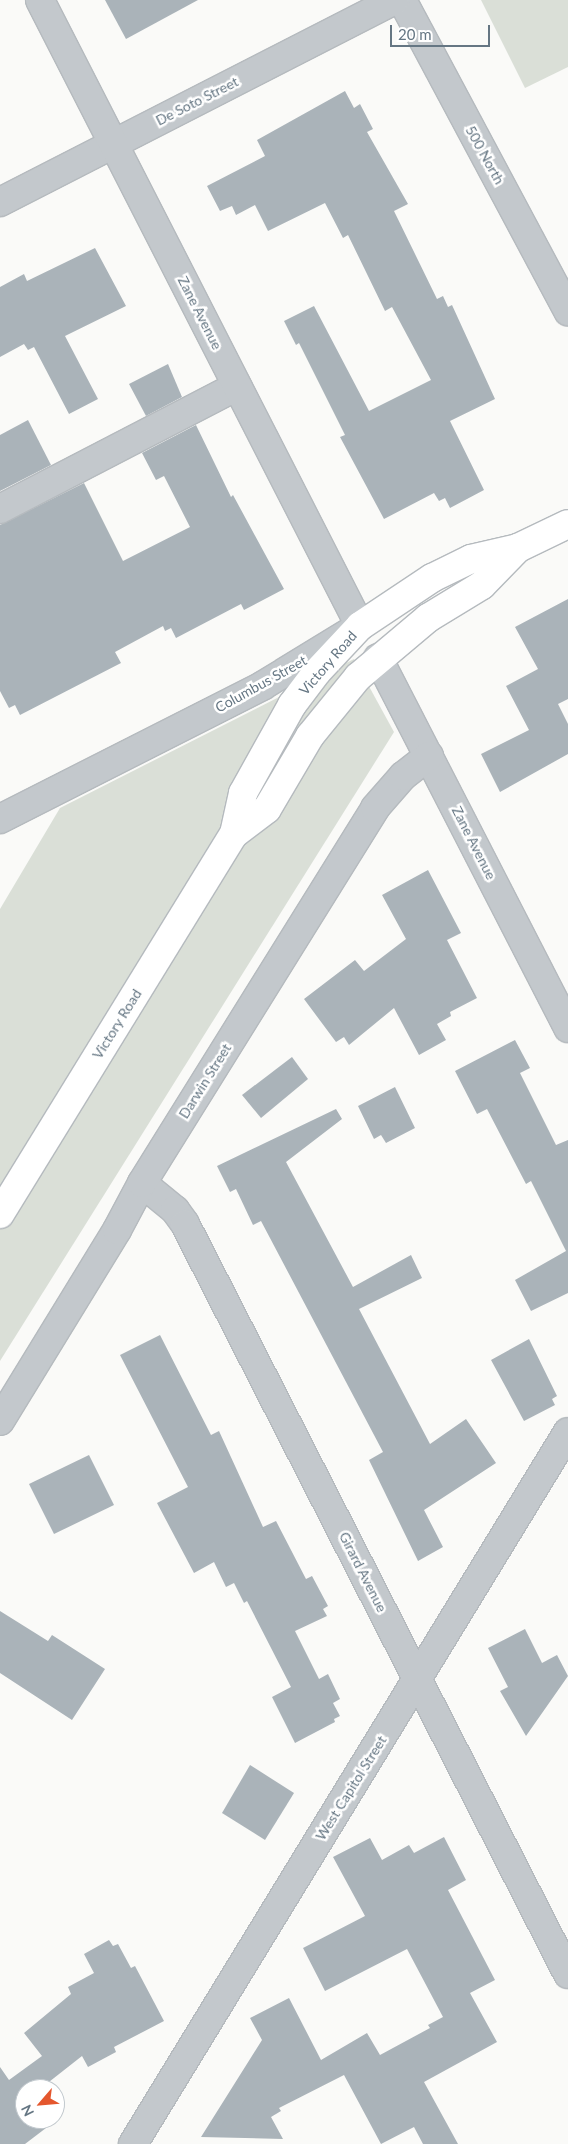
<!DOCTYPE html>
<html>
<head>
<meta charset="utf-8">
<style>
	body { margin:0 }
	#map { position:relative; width:568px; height:2144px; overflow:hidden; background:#fafaf8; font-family:Lato,sans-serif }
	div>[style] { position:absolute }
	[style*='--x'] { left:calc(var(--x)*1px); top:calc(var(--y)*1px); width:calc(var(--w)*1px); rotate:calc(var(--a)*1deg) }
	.green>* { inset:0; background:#dadfd7 }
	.building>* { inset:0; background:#aab3b9 }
	.roads { filter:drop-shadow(1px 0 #b5babe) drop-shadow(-1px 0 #b5babe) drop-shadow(0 1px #b5babe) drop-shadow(0 -1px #b5babe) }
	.minor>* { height:28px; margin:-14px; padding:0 14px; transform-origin:14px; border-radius:14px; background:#c3c8cc }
	.major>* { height:28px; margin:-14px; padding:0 14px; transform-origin:14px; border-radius:14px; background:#fff }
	span { translate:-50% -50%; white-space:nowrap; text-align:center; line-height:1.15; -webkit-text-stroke:5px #fff; paint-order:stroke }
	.street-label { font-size:14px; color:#657683 }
	.north { position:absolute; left:15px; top:2079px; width:50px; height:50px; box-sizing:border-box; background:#fff; border:1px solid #c1c8cd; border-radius:50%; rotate:243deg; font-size:14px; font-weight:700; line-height:20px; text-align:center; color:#657683 }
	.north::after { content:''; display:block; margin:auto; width:18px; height:22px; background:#e4572e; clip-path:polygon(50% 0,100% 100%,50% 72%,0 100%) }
	.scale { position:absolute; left:390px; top:25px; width:100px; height:22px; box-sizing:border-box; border:2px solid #657683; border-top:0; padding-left:6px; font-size:15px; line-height:18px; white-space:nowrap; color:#657683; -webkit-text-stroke:4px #fff; paint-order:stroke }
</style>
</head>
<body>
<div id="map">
	<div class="green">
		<div style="clip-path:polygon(481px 0,568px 0,568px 67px,525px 88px)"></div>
		<div style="clip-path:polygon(354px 659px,394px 732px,0 1361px,0 909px,60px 808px)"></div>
	</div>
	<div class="building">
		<div style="clip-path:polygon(105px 0,198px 0,126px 39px)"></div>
		<div style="clip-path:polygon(345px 91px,354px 108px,360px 104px,373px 129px,367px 132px,408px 204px,394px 211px,437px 299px,443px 296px,448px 307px,452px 305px,495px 399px,450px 421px,484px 490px,450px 508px,445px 498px,439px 501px,434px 493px,384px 519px,340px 437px,345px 435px,299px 343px,296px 345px,284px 321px,314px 306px,369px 411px,431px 380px,392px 307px,385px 311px,348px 235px,343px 238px,325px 203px,268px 231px,255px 205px,236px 215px,232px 206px,220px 211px,207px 186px,265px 156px,257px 140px)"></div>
		<div style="clip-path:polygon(95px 248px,126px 306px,65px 336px,98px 399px,69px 414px,34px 347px,28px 350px,24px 344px,0 357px,0 287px,24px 274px,27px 281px)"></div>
		<div style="clip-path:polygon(168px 364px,182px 397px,146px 416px,129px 384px)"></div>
		<div style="clip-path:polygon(28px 420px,51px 465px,0 491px,0 435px)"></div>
		<div style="clip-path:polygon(196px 425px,231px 497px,233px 495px,284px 589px,244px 610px,241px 604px,176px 638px,171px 628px,165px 631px,163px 626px,115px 652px,121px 663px,20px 715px,15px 705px,9px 708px,0 691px,0 525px,84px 483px,123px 561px,190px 527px,164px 476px,156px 480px,142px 453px)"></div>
		<div style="clip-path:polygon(568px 599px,568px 699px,558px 704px,568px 724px,568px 754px,500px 792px,481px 754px,529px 730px,506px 686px,538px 669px,515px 627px)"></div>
		<div style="clip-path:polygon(428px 870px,461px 933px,447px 940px,477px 998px,450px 1012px,451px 1016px,437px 1024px,446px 1040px,419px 1055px,394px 1008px,349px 1045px,344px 1037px,336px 1042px,304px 999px,355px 960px,364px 971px,406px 939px,382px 895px)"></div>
		<div style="clip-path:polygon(515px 1040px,530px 1068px,520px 1073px,556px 1145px,568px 1140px,568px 1293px,531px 1311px,515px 1280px,566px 1251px,531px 1181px,526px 1184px,487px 1109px,477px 1114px,455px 1071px)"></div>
		<div style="clip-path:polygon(292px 1057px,308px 1079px,261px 1118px,242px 1095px)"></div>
		<div style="clip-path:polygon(395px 1087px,415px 1128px,386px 1143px,381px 1135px,374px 1139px,358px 1106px)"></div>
		<div style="clip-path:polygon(336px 1109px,342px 1119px,286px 1162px,353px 1287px,411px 1255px,422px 1278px,359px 1309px,430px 1444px,466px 1419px,496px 1463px,424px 1510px,443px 1547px,418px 1561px,369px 1460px,383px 1452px,261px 1221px,253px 1225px,236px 1189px,230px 1192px,217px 1166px)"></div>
		<div style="clip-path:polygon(160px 1335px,211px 1435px,219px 1431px,263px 1527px,276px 1521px,306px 1579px,312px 1576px,328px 1606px,323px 1609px,327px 1616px,295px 1631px,319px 1679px,328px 1674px,340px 1699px,333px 1703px,340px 1716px,334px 1719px,335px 1722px,295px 1743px,272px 1697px,291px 1687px,247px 1601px,244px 1603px,234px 1583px,226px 1587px,214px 1562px,194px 1573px,157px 1503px,188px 1487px,120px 1355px)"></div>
		<div style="clip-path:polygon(529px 1339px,557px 1396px,552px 1399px,555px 1405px,524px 1421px,491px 1360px)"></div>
		<div style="clip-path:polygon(89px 1455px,114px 1505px,54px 1534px,29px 1484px)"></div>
		<div style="clip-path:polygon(0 1611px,48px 1641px,52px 1635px,105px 1669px,72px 1720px,0 1673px)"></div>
		<div style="clip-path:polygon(525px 1629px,542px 1663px,557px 1655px,568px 1676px,526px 1736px,500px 1691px,508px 1687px,488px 1648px)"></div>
		<div style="clip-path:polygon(250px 1765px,294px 1793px,265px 1840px,222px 1813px)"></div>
		<div style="clip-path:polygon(444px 1837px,466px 1880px,448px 1890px,495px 1980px,470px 1993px,497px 2042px,424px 2082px,458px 2144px,423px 2144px,414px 2127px,381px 2144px,344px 2075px,279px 2108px,281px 2111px,271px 2117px,283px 2139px,201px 2137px,262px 2040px,250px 2018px,289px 1998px,321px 2060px,367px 2033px,380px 2055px,430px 2028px,428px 2025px,443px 2017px,407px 1949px,325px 1991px,303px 1948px,365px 1916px,333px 1857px,370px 1838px,382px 1860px,409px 1845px,414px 1853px)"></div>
		<div style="clip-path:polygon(109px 1940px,113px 1946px,118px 1944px,131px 1968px,135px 1966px,164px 2021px,114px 2047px,116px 2052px,88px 2067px,82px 2056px,40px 2089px,25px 2089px,25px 2119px,39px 2119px,46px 2128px,25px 2144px,0 2144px,0 2067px,9px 2080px,42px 2056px,24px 2033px,71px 1994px,68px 1987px,94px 1973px,84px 1954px)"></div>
	</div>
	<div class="roads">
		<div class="minor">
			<div style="--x:402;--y:0;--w:353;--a:61.9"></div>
			<div style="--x:0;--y:202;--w:443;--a:-27.1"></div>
			<div style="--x:0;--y:509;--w:267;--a:-27.4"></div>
			<div style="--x:378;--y:658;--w:416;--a:62.8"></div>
			<div style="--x:0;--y:819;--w:294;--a:-26.9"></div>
			<div style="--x:262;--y:686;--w:115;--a:-31.5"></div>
			<div style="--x:360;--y:626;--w:703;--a:-117.08"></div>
			<div style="--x:142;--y:1183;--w:43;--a:39.3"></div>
			<div style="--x:175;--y:1210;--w:17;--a:54"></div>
			<div style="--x:185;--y:1224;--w:842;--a:62.95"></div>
			<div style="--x:0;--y:1421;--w:224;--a:-58.5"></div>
			<div style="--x:117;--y:1230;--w:53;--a:-62"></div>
			<div style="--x:142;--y:1183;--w:441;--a:-58.1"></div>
			<div style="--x:375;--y:808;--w:43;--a:-48.8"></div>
			<div style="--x:403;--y:776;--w:33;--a:-38"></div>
			<div style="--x:133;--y:2144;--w:834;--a:-58.58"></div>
		</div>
		<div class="major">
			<div style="--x:234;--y:834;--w:41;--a:-37.1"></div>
			<div style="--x:267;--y:809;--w:85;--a:-59.5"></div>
			<div style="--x:310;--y:736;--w:76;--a:-50.9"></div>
			<div style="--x:358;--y:677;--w:92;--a:-40.1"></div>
			<div style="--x:428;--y:618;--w:63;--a:-31.4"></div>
			<div style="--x:482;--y:585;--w:52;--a:-45.8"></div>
			<div style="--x:0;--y:1214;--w:446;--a:-58.4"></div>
			<div style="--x:234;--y:834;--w:42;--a:-77.6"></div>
			<div style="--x:243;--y:793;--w:101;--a:-60.9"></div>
			<div style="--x:292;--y:705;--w:41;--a:-52.9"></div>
			<div style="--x:317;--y:672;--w:63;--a:-46.9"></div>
			<div style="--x:360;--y:626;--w:87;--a:-33.7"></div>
			<div style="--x:432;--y:578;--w:43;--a:-26"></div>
			<div style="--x:471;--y:559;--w:48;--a:-13.2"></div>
			<div style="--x:518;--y:548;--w:55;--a:-25.6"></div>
		</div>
	</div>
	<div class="street-label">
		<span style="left:197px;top:101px;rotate:-27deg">De Soto Street</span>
		<span style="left:485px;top:155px;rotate:61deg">500 North</span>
		<span style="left:200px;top:313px;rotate:63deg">Zane Avenue</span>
		<span style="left:328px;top:663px;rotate:-49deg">Victory Road</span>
		<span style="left:261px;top:684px;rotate:-29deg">Columbus Street</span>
		<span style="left:474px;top:843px;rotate:63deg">Zane Avenue</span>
		<span style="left:117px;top:1024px;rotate:-58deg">Victory Road</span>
		<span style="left:205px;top:1081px;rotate:-58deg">Darwin Street</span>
		<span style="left:363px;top:1572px;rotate:63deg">Girard Avenue</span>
		<span style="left:351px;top:1788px;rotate:-58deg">West Capitol Street</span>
	</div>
	<div class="north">N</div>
	<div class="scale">20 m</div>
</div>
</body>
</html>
